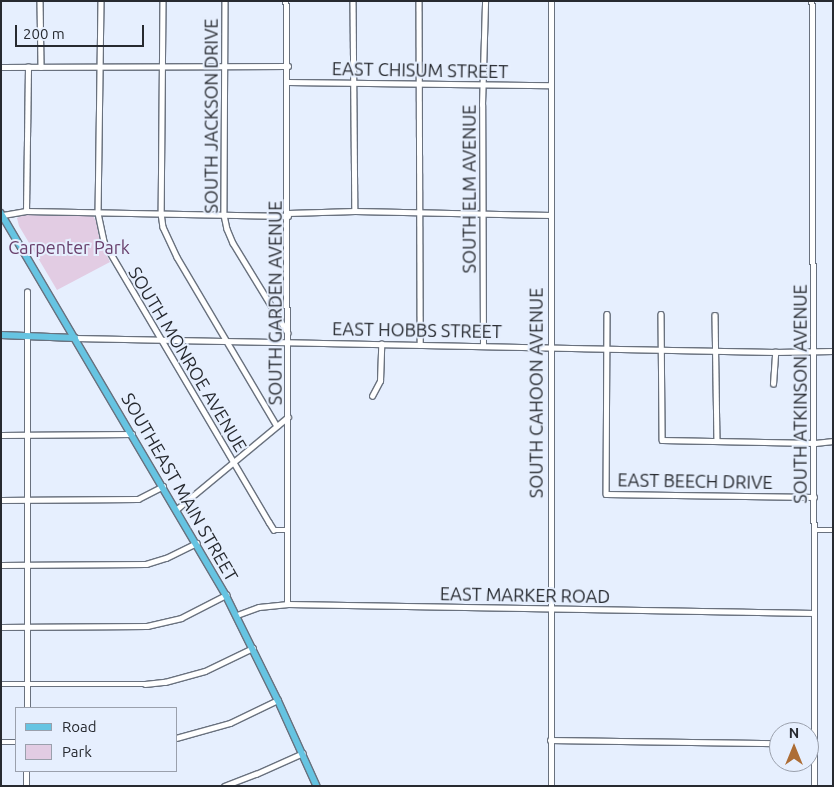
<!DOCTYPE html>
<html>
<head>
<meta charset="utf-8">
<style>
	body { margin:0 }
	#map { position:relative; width:834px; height:787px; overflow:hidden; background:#e6effe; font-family:Ubuntu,sans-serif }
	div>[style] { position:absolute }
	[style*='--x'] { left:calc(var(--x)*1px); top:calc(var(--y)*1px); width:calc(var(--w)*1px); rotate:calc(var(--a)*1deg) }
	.green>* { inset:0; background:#e2cce3 }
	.roads { filter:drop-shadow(1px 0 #69717e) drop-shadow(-1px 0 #69717e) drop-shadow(0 1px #69717e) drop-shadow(0 -1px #69717e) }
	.minor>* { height:4.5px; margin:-2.25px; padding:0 2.25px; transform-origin:2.25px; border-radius:2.25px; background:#fff }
	.major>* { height:5.5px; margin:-2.75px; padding:0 2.75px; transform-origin:2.75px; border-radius:2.75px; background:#66c4e2 }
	span { translate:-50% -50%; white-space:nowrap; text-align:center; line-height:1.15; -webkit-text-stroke:4px #e6effe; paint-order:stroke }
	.street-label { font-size:18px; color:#272a30 }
	.park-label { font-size:18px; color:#69406c }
	.frame { position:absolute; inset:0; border:2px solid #272a30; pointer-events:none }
	.legend { position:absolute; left:15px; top:707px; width:162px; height:65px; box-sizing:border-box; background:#e6effe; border:1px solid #9aa0ac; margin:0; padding:6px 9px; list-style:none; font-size:15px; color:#272a30 }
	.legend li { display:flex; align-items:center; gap:10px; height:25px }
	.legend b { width:25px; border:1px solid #9aa0ac }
	.north { position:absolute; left:769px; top:722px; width:50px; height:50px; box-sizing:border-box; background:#e6effe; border:1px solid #9aa0ac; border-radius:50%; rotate:0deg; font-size:14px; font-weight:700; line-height:20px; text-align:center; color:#272a30 }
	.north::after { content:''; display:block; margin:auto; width:18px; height:22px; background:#ad6d35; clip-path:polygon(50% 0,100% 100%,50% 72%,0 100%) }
	.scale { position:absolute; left:15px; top:25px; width:129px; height:22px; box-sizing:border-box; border:2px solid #272a30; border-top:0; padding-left:6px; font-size:15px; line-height:18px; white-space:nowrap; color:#272a30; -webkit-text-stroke:4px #e6effe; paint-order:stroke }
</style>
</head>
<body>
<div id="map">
	<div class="green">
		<div style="clip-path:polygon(23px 215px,93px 216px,96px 221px,100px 242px,110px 262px,57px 290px,19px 226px,17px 218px)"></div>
	</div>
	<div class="roads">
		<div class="minor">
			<div style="--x:40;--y:1;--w:66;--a:89.1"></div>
			<div style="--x:101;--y:1;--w:212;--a:90.8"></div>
			<div style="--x:98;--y:213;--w:30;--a:78"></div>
			<div style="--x:104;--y:242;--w:325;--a:59.5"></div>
			<div style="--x:269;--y:522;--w:9;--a:58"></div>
			<div style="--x:274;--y:530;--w:14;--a:0"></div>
			<div style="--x:163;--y:1;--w:212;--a:90.5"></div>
			<div style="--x:161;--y:213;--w:14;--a:82"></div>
			<div style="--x:163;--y:227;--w:33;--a:65"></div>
			<div style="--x:177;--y:257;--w:196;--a:59.4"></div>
			<div style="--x:225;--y:1;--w:214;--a:90.3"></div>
			<div style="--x:224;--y:215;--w:14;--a:78"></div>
			<div style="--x:227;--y:229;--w:15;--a:67"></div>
			<div style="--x:233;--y:243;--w:105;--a:58.6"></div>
			<div style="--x:286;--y:1;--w:603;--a:89.81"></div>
			<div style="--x:353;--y:1;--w:210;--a:89.5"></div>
			<div style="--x:419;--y:1;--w:344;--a:89.8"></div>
			<div style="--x:812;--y:1;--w:785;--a:89.78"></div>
			<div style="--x:1;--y:67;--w:287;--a:-0.2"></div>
			<div style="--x:288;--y:82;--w:263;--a:0.7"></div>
			<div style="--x:26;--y:211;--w:144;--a:-89.2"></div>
			<div style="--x:288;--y:213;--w:67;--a:-1.7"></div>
			<div style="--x:355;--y:211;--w:196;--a:1.2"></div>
			<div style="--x:3;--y:215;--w:23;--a:-10"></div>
			<div style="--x:26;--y:211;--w:262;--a:1.1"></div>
			<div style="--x:607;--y:314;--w:180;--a:90.3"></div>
			<div style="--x:606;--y:494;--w:208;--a:0.8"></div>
			<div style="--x:661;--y:314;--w:126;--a:89.5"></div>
			<div style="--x:662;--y:440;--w:153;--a:1.1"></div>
			<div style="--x:815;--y:443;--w:18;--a:-6"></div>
			<div style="--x:715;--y:315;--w:125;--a:89.1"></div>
			<div style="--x:75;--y:338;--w:700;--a:1.15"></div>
			<div style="--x:775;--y:352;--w:58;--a:-1"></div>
			<div style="--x:483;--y:346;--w:241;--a:-90.2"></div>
			<div style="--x:482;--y:105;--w:104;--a:-88.3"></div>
			<div style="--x:773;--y:384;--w:32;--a:-86"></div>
			<div style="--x:372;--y:396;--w:17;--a:-62"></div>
			<div style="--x:380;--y:381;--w:37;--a:-88"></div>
			<div style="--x:1;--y:435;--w:131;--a:-0.4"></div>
			<div style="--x:1;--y:500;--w:137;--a:-0.4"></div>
			<div style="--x:138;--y:499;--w:28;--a:-27"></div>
			<div style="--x:177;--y:509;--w:144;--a:-39.7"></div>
			<div style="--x:814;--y:530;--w:19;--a:0"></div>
			<div style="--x:1;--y:565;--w:145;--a:-0.4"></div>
			<div style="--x:146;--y:564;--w:21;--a:-17"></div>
			<div style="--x:166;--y:558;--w:34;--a:-26"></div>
			<div style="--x:237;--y:615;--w:23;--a:-20"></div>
			<div style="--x:259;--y:607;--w:29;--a:-6"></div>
			<div style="--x:288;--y:604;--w:526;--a:0.98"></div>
			<div style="--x:1;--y:627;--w:146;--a:-0.4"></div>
			<div style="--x:147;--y:626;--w:35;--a:-13"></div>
			<div style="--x:181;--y:618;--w:51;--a:-27.1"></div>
			<div style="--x:1;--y:684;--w:144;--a:0"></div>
			<div style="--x:145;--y:684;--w:20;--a:-6"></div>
			<div style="--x:165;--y:682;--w:41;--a:-15.4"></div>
			<div style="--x:205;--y:671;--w:53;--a:-25.6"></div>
			<div style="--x:27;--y:708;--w:416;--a:-90"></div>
			<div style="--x:176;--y:738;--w:56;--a:-15.5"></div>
			<div style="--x:230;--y:723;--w:53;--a:-25.6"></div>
			<div style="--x:550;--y:740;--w:229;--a:0.8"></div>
			<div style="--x:1;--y:742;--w:15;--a:0"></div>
			<div style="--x:26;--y:786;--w:15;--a:-90"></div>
			<div style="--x:224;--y:786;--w:34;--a:-21"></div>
			<div style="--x:256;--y:774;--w:51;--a:-24.1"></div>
			<div style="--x:551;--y:786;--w:785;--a:-90"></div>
		</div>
		<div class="major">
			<div style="--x:1;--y:213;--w:443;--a:59.5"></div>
			<div style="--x:226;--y:595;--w:117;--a:63.7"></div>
			<div style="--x:278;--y:700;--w:94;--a:65.6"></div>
			<div style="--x:1;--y:335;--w:74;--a:2.3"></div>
		</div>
	</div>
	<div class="street-label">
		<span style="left:420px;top:70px;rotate:1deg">EAST CHISUM STREET</span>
		<span style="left:211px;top:116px;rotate:-90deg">SOUTH JACKSON DRIVE</span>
		<span style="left:469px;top:189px;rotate:-90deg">SOUTH ELM AVENUE</span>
		<span style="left:275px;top:303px;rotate:-90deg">SOUTH GARDEN AVENUE</span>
		<span style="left:417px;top:330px;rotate:1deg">EAST HOBBS STREET</span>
		<span style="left:188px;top:359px;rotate:59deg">SOUTH MONROE AVENUE</span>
		<span style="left:536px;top:393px;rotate:-90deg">SOUTH CAHOON AVENUE</span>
		<span style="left:800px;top:394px;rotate:-90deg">SOUTH ATKINSON AVENUE</span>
		<span style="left:695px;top:481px;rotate:1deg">EAST BEECH DRIVE</span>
		<span style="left:180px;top:487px;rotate:60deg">SOUTHEAST MAIN STREET</span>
		<span style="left:525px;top:595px;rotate:1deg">EAST MARKER ROAD</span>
	</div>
	<div class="park-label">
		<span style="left:69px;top:247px">Carpenter Park</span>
	</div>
	<div class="frame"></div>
	<ul class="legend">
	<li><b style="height:6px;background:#66c4e2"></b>Road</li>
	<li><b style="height:14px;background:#e2cce3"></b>Park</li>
	</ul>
	<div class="north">N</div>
	<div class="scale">200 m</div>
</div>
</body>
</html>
